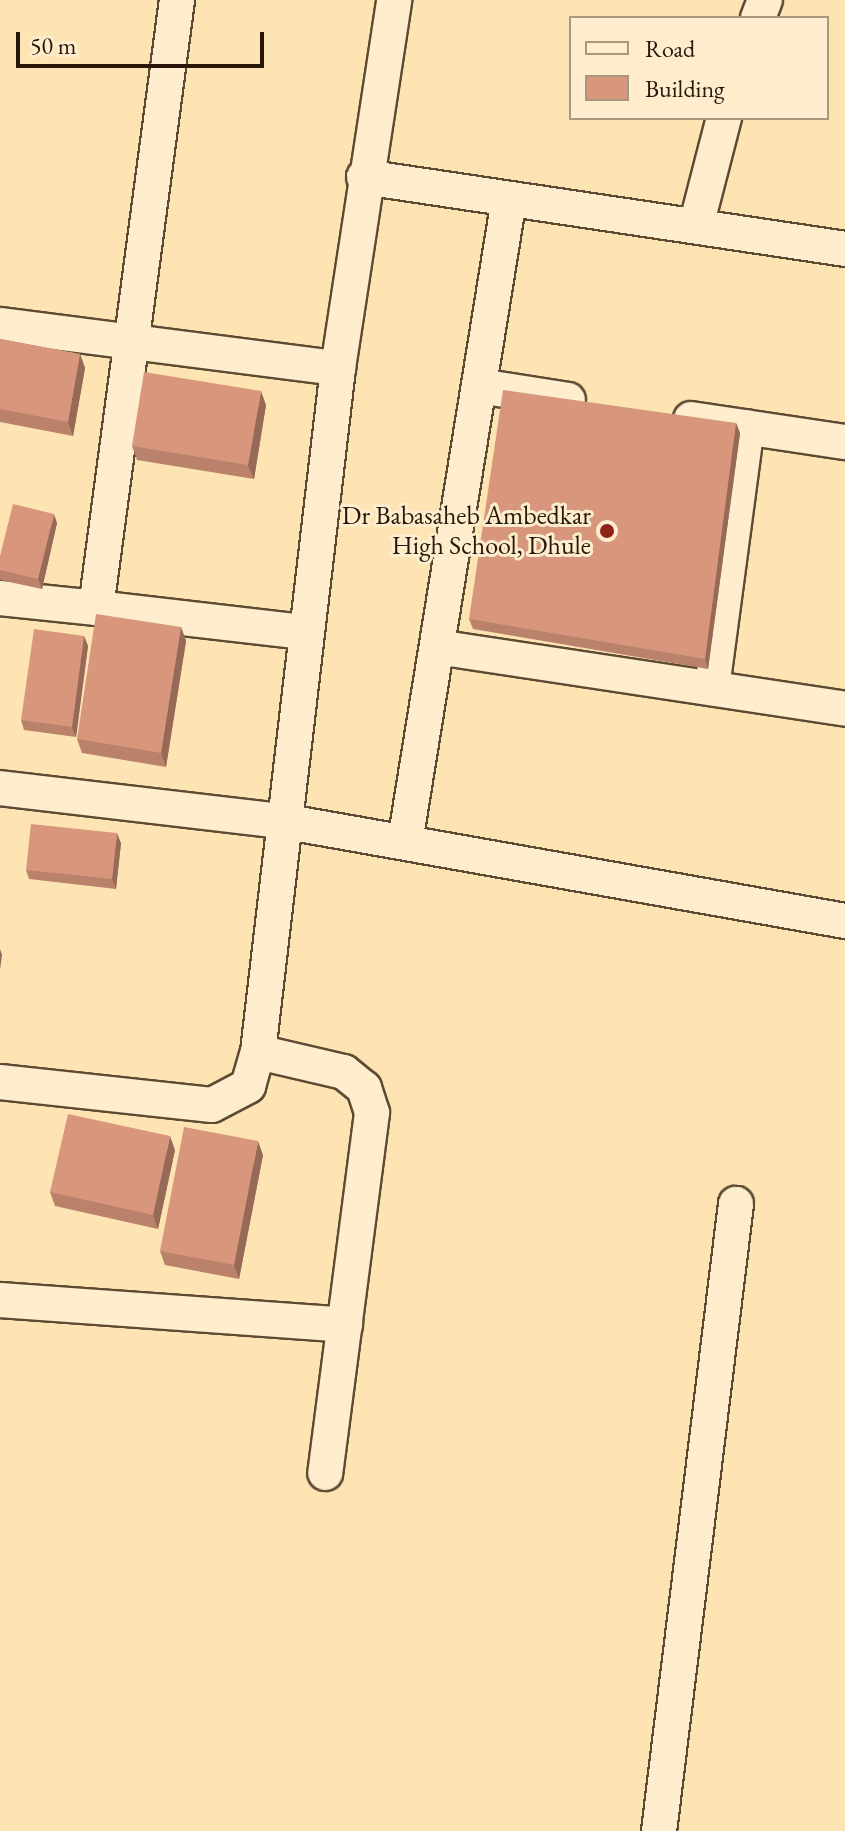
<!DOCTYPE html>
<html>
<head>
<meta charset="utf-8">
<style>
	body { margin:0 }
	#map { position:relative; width:845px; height:1831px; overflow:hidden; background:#ffe4b3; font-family:"EB Garamond",serif }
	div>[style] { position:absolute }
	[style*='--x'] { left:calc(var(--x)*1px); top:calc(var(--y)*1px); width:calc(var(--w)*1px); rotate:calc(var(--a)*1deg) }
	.roads { filter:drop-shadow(2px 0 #5d4a33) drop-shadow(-2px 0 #5d4a33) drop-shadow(0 2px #5d4a33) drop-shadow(0 -2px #5d4a33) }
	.street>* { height:34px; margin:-17px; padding:0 17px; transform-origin:17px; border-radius:17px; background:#ffedce }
	.wall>* { inset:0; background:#ba816b }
	.shaded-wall>* { inset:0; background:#976957 }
	.building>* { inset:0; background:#d8967c }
	.dots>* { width:22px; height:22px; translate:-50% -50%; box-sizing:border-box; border:4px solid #ffedce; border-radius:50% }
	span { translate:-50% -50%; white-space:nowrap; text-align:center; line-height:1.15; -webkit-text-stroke:6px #ffedce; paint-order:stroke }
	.poi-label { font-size:26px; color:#271608 }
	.right { translate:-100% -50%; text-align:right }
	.legend { position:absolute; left:569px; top:16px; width:260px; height:104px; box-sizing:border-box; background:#ffedce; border:2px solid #a9977f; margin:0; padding:10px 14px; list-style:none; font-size:24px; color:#271608 }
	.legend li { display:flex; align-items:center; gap:16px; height:40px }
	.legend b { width:40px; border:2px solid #a9977f }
	.scale { position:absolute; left:16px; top:32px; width:248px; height:36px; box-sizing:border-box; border:4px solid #271608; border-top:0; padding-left:10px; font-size:24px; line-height:28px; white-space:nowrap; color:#271608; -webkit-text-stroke:6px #ffedce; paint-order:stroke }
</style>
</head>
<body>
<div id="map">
	<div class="roads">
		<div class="street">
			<div style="--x:177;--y:0;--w:613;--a:97.59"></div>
			<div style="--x:96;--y:608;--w:210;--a:6.6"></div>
			<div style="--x:758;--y:18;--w:19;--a:-69"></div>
			<div style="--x:364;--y:177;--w:486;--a:8.5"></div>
			<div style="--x:696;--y:226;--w:112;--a:-75.5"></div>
			<div style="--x:0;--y:325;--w:341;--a:7.3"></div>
			<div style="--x:479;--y:386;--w:90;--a:8.9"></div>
			<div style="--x:691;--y:419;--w:156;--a:8.5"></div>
			<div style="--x:0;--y:598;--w:97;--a:5.9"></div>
			<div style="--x:437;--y:647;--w:413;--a:8.6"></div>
			<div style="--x:712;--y:688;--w:263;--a:-82.4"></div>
			<div style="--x:0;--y:788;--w:284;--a:6.7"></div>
			<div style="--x:282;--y:821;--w:572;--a:10.07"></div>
			<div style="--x:405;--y:842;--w:651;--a:-80.81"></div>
			<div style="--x:258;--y:1052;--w:88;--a:13.1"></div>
			<div style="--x:344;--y:1072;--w:26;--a:39"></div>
			<div style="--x:364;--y:1088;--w:26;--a:72"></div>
			<div style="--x:372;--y:1113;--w:363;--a:97.4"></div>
			<div style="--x:0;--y:1082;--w:213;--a:6.2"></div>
			<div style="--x:212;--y:1105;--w:41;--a:-27.8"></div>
			<div style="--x:248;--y:1086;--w:35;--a:-74"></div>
			<div style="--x:258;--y:1052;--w:689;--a:-83.33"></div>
			<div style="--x:338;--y:368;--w:372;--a:-81.3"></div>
			<div style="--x:0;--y:1300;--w:346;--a:4.1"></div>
			<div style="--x:659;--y:1831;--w:632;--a:-83"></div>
		</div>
	</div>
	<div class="wall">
		<div style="clip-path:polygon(0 339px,80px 354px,85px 368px,73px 436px,0 422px)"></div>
		<div style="clip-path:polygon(266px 405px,254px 479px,137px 460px,132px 446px)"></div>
		<div style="clip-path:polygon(736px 423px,740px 433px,708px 669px,473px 629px,469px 619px)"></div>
		<div style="clip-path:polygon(57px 523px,42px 589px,0 580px,0 556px)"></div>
		<div style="clip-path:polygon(181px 627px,186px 641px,166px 767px,82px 753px,77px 739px)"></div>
		<div style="clip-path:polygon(84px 636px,88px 646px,76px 737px,24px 730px,21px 720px)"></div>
		<div style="clip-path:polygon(121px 843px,116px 889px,29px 879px,26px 870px)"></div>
		<div style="clip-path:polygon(175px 1150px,158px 1229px,55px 1206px,50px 1192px)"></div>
		<div style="clip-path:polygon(263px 1155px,239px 1279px,165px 1265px,160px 1251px)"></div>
	</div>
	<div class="shaded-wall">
		<div style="clip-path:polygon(80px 354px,85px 368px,73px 436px,68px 422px)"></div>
		<div style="clip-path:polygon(261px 391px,266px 405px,254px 479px,248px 465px)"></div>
		<div style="clip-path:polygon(736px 423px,740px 433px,708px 669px,705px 659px)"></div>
		<div style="clip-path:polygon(54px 514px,57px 523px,42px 589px,38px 579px)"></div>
		<div style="clip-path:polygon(181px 627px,186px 641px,166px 767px,161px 753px)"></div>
		<div style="clip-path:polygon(84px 636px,88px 646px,76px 737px,72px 727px)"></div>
		<div style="clip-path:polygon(117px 833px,121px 843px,116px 889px,112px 879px)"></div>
		<div style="clip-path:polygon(0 949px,2px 955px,0 970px)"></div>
		<div style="clip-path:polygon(170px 1136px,175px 1150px,158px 1229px,153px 1215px)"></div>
		<div style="clip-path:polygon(258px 1141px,263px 1155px,239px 1279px,234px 1265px)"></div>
	</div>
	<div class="building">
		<div style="clip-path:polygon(0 339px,80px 354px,68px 422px,0 409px)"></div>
		<div style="clip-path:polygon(144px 372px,261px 391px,248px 465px,132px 446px)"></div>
		<div style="clip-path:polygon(503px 390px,736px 423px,705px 659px,469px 619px)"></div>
		<div style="clip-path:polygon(13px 504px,54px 514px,38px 579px,0 570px,0 556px)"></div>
		<div style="clip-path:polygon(96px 614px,181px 627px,161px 753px,77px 739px)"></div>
		<div style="clip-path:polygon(34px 629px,84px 636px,72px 727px,21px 720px)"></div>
		<div style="clip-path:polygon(31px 824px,117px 833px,112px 879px,26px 870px)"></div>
		<div style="clip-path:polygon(68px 1114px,170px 1136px,153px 1215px,50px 1192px)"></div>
		<div style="clip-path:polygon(184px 1127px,258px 1141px,234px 1265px,160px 1251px)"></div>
	</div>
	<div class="dots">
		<div style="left:607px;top:531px;background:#8f2418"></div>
	</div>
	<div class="poi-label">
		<span class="right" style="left:591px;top:531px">Dr Babasaheb Ambedkar<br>High School, Dhule</span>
	</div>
	<ul class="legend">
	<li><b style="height:10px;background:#ffedce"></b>Road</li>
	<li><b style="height:22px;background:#d8967c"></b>Building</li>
	</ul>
	<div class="scale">50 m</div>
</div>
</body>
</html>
